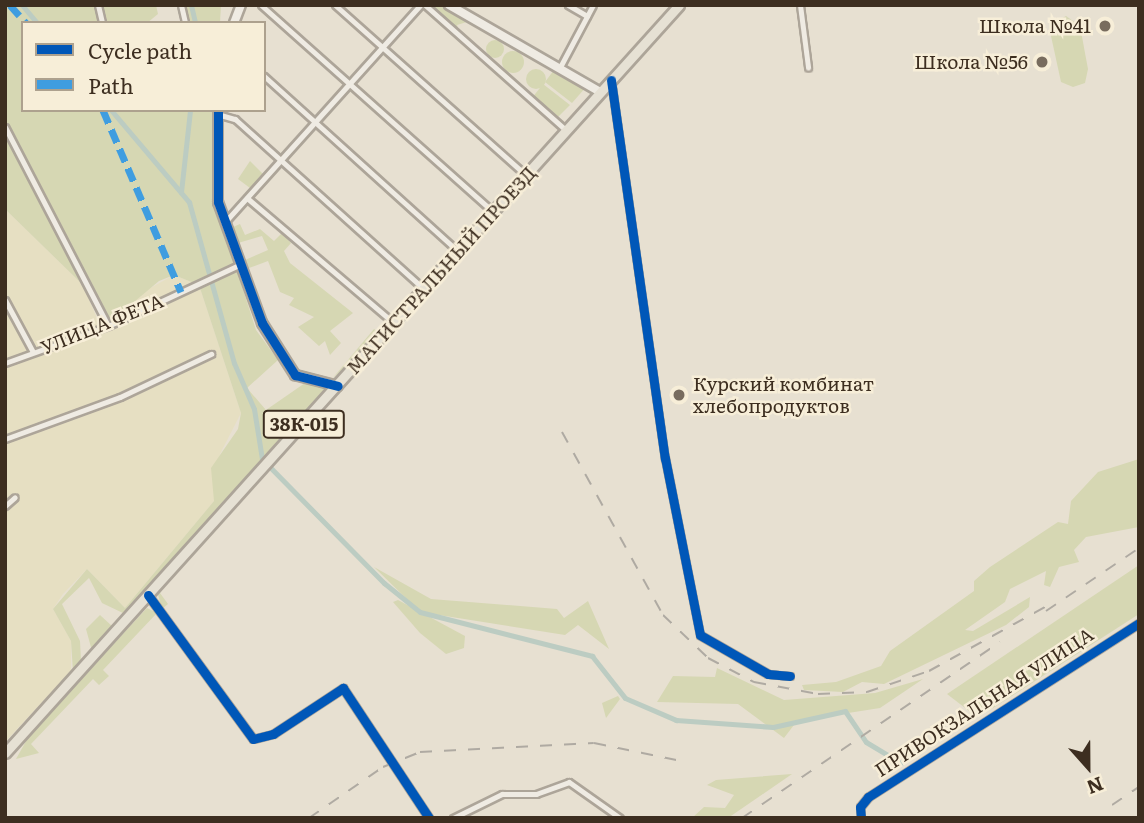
<!DOCTYPE html>
<html>
<head>
<meta charset="utf-8">
<style>
	body { margin:0 }
	#map { position:relative; width:1144px; height:823px; overflow:hidden; background:#e7e0d1; font-family:Literata,serif }
	div>[style] { position:absolute }
	[style*='--x'] { left:calc(var(--x)*1px); top:calc(var(--y)*1px); width:calc(var(--w)*1px); rotate:calc(var(--a)*1deg) }
	.farmland>* { inset:0; background:#e6dfc2 }
	.green>* { inset:0; background:#d6d7b3 }
	.round { border-radius:50% }
	.canal>* { height:5px; margin:-2.5px; padding:0 2.5px; transform-origin:2.5px; border-radius:2.5px; background:#bcccc2 }
	.roads { filter:drop-shadow(2px 0 #ada599) drop-shadow(-2px 0 #ada599) drop-shadow(0 2px #ada599) drop-shadow(0 -2px #ada599) }
	.street>* { height:5px; margin:-2.5px; padding:0 2.5px; transform-origin:2.5px; border-radius:2.5px; background:#efebe3 }
	.secondary>* { height:8px; margin:-4px; padding:0 4px; transform-origin:4px; border-radius:4px; background:#efebe3 }
	.primary>* { height:9px; margin:-4.5px; padding:0 4.5px; transform-origin:4.5px; border-radius:4.5px; background:#e6e1d4 }
	.rail>* { height:2px; margin-top:-1px; transform-origin:0; background:repeating-linear-gradient(90deg,#afaaa2 0 12px,transparent 0 24px) }
	.quiet>* { height:7px; margin-top:-3.5px; transform-origin:0; background:repeating-linear-gradient(90deg,#3f9de0 0 14px,transparent 0 21px) }
	.cycleway>* { height:9px; margin:-4.5px; padding:0 4.5px; transform-origin:4.5px; border-radius:4.5px; background:#0057b8 }
	.dots>* { width:19px; height:19px; translate:-50% -50%; box-sizing:border-box; border:4px solid #f7eed8; border-radius:50% }
	span { translate:-50% -50%; white-space:nowrap; text-align:center; line-height:1.15; -webkit-text-stroke:5px #f7eed8; paint-order:stroke }
	.shield-label span { padding:2px 5px; background:#f7eed8; border:2px solid; border-radius:5px; -webkit-text-stroke-width:0 }
	.shield-label { font-size:18px; color:#3d2e20; font-weight:700 }
	.poi-label { font-size:19px; color:#3d2e20 }
	.right { translate:-100% -50%; text-align:right }
	.left { translate:0 -50%; text-align:left }
	.street-label { font-size:19px; color:#3d2e20 }
	.frame { position:absolute; inset:0; border:7px solid #3d2e20; pointer-events:none }
	.legend { position:absolute; left:21px; top:21px; width:245px; height:91px; box-sizing:border-box; background:#f7eed8; border:2px solid #ada18e; margin:0; padding:9px 12px; list-style:none; font-size:21px; color:#3d2e20 }
	.legend li { display:flex; align-items:center; gap:14px; height:35px }
	.legend b { width:35px; border:2px solid #ada18e }
	.north { position:absolute; left:1053px; top:732px; width:70px; height:70px; -webkit-text-stroke:5px #f7eed8; paint-order:stroke; rotate:159deg; font-size:19px; font-weight:700; line-height:28px; text-align:center; color:#3d2e20 }
	.north::after { content:''; display:block; margin:auto; width:24px; height:32px; background:#3d2e20; clip-path:polygon(50% 0,100% 100%,50% 72%,0 100%) }
</style>
</head>
<body>
<div id="map">
	<div class="farmland">
		<div style="clip-path:polygon(5px 209px,83px 285px,99px 323px,108px 325px,143px 292px,174px 275px,199px 285px,241px 413px,220px 454px,214px 501px,125px 608px,87px 569px,63px 594px,53px 609px,71px 641px,71px 671px,5px 742px)"></div>
	</div>
	<div class="green">
		<div style="clip-path:polygon(5px 5px,156px 5px,158px 14px,147px 23px,23px 23px,23px 110px,215px 110px,214px 199px,256px 330px,278px 360px,247px 388px,266px 410px,305px 383px,328px 386px,264px 461px,258px 440px,263px 463px,125px 614px,102px 603px,89px 578px,62px 604px,80px 641px,81px 661px,73px 672px,71px 641px,53px 609px,87px 569px,125px 608px,214px 501px,211px 468px,238px 429px,241px 413px,199px 285px,174px 275px,159px 281px,104px 327px,83px 285px,5px 209px)"></div>
		<div style="clip-path:polygon(185px 5px,221px 5px,220px 23px,188px 23px)"></div>
		<div style="clip-path:polygon(428px 5px,443px 5px,470px 21px,457px 25px,460px 34px)"></div>
		<div style="clip-path:polygon(1066px 16px,1080px 26px,1088px 69px,1085px 83px,1073px 87px,1061px 82px,1051px 36px,1055px 22px)"></div>
		<div class="round" style="left:486px;top:40px;width:18px;height:18px"></div>
		<div class="round" style="left:502px;top:51px;width:22px;height:22px"></div>
		<div class="round" style="left:526px;top:69px;width:20px;height:20px"></div>
		<div style="clip-path:polygon(554px 70px,586px 87px,572px 103px,545px 82px)"></div>
		<div style="clip-path:polygon(543px 84px,570px 105px,556px 119px,532px 98px)"></div>
		<div style="clip-path:polygon(250px 161px,263px 174px,250px 188px,238px 179px)"></div>
		<div style="clip-path:polygon(240px 224px,245px 235px,260px 229px,274px 241px,282px 233px,291px 243px,284px 251px,290px 263px,353px 313px,330px 331px,341px 343px,330px 355px,325px 341px,319px 346px,298px 327px,314px 317px,289px 305px,294px 298px,280px 292px,268px 261px,249px 268px,245px 260px,268px 250px,262px 236px,238px 243px,233px 227px)"></div>
		<div style="clip-path:polygon(374px 329px,380px 333px,332px 379px)"></div>
		<div style="clip-path:polygon(1139px 459px,1139px 527px,1086px 537px,1074px 550px,1079px 562px,1059px 567px,1050px 587px,1044px 585px,1046px 571px,1010px 589px,1005px 602px,965px 630px,973px 631px,1030px 597px,1029px 607px,1006px 625px,884px 684px,862px 682px,843px 692px,804px 690px,802px 685px,836px 682px,881px 666px,890px 651px,974px 591px,974px 581px,990px 567px,1058px 522px,1068px 524px,1071px 501px,1098px 472px)"></div>
		<div style="clip-path:polygon(1139px 565px,1139px 614px,993px 708px,973px 714px,947px 694px)"></div>
		<div style="clip-path:polygon(374px 567px,431px 599px,557px 609px,564px 618px,588px 601px,609px 649px,578px 625px,565px 635px,420px 612px)"></div>
		<div style="clip-path:polygon(177px 569px,160px 593px,168px 604px,162px 609px,157px 591px)"></div>
		<div style="clip-path:polygon(398px 600px,465px 636px,464px 648px,446px 654px,420px 633px,393px 602px)"></div>
		<div style="clip-path:polygon(147px 608px,157px 613px,103px 670px,109px 676px,99px 685px,93px 679px,31px 744px,39px 753px,16px 759px,30px 734px)"></div>
		<div style="clip-path:polygon(100px 615px,113px 627px,92px 651px,86px 629px)"></div>
		<div style="clip-path:polygon(717px 668px,784px 700px,875px 693px,923px 679px,880px 708px,797px 721px,784px 738px,738px 704px,657px 702px,673px 676px,715px 677px)"></div>
		<div style="clip-path:polygon(618px 696px,620px 699px,606px 718px,602px 703px)"></div>
		<div style="clip-path:polygon(792px 774px,728px 818px,692px 818px,704px 807px,725px 808px,734px 795px,707px 785px,716px 780px)"></div>
	</div>
	<div class="canal">
		<div style="--x:22;--y:5;--w:23;--a:50"></div>
		<div style="--x:191;--y:5;--w:18;--a:77"></div>
		<div style="--x:111;--y:110;--w:121;--a:49.7"></div>
		<div style="--x:189;--y:202;--w:167;--a:74.4"></div>
		<div style="--x:234;--y:363;--w:50;--a:66.5"></div>
		<div style="--x:254;--y:409;--w:51;--a:80.9"></div>
		<div style="--x:262;--y:459;--w:174;--a:45.5"></div>
		<div style="--x:384;--y:583;--w:46;--a:38.9"></div>
		<div style="--x:420;--y:612;--w:178;--a:14.3"></div>
		<div style="--x:592;--y:656;--w:53;--a:51.8"></div>
		<div style="--x:625;--y:698;--w:56;--a:23.3"></div>
		<div style="--x:676;--y:720;--w:97;--a:4.1"></div>
		<div style="--x:773;--y:727;--w:74;--a:-12.5"></div>
		<div style="--x:845;--y:711;--w:37;--a:56"></div>
		<div style="--x:866;--y:742;--w:41;--a:31"></div>
		<div style="--x:181;--y:192;--w:82;--a:-83.7"></div>
	</div>
	<div class="roads">
		<div class="street">
			<div style="--x:98;--y:5;--w:18;--a:77"></div>
			<div style="--x:181;--y:5;--w:18;--a:77"></div>
			<div style="--x:261;--y:5;--w:311;--a:41.7"></div>
			<div style="--x:335;--y:5;--w:256;--a:41.7"></div>
			<div style="--x:425;--y:5;--w:188;--a:41.6"></div>
			<div style="--x:568;--y:5;--w:22;--a:30"></div>
			<div style="--x:800;--y:5;--w:63;--a:82.6"></div>
			<div style="--x:559;--y:69;--w:72;--a:-62"></div>
			<div style="--x:264;--y:76;--w:261;--a:42.1"></div>
			<div style="--x:611;--y:80;--w:382;--a:81.9"></div>
			<div style="--x:665;--y:458;--w:180;--a:78.8"></div>
			<div style="--x:700;--y:635;--w:78;--a:29.8"></div>
			<div style="--x:768;--y:674;--w:22;--a:5"></div>
			<div style="--x:217;--y:114;--w:19;--a:16"></div>
			<div style="--x:235;--y:119;--w:254;--a:42"></div>
			<div style="--x:5;--y:127;--w:224;--a:62.6"></div>
			<div style="--x:247;--y:198;--w:193;--a:40.4"></div>
			<div style="--x:224;--y:223;--w:293;--a:-48"></div>
			<div style="--x:5;--y:300;--w:59;--a:61.7"></div>
			<div style="--x:5;--y:363;--w:109;--a:-19.8"></div>
			<div style="--x:108;--y:326;--w:145;--a:-25"></div>
			<div style="--x:5;--y:439;--w:122;--a:-20.1"></div>
			<div style="--x:120;--y:397;--w:101;--a:-25.3"></div>
			<div style="--x:5;--y:506;--w:13;--a:-42"></div>
			<div style="--x:148;--y:595;--w:178;--a:53.9"></div>
			<div style="--x:253;--y:739;--w:21;--a:-14"></div>
			<div style="--x:273;--y:734;--w:84;--a:-33.3"></div>
			<div style="--x:343;--y:688;--w:156;--a:56.5"></div>
			<div style="--x:453;--y:818;--w:55;--a:-26.1"></div>
			<div style="--x:502;--y:794;--w:34;--a:0"></div>
			<div style="--x:536;--y:794;--w:35;--a:-20"></div>
			<div style="--x:569;--y:782;--w:62;--a:35.2"></div>
			<div style="--x:861;--y:818;--w:11;--a:-95"></div>
			<div style="--x:860;--y:807;--w:13;--a:-51"></div>
			<div style="--x:868;--y:797;--w:322;--a:-32.7"></div>
		</div>
		<div class="secondary">
			<div style="--x:449;--y:5;--w:174;--a:29.9"></div>
			<div style="--x:234;--y:23;--w:19;--a:-69"></div>
			<div style="--x:218;--y:110;--w:92;--a:90"></div>
			<div style="--x:218;--y:202;--w:129;--a:70"></div>
			<div style="--x:262;--y:323;--w:62;--a:57.6"></div>
			<div style="--x:295;--y:375;--w:44;--a:14.3"></div>
		</div>
		<div class="primary">
			<div style="--x:5;--y:753;--w:1007;--a:-47.98"></div>
		</div>
	</div>
	<div class="rail">
		<div style="--x:562;--y:432;--w:209;--a:61.1"></div>
		<div style="--x:663;--y:615;--w:62;--a:43.7"></div>
		<div style="--x:708;--y:658;--w:52;--a:27.6"></div>
		<div style="--x:754;--y:682;--w:65;--a:10.6"></div>
		<div style="--x:818;--y:694;--w:49;--a:-2.3"></div>
		<div style="--x:867;--y:692;--w:65;--a:-18.7"></div>
		<div style="--x:929;--y:671;--w:141;--a:-28.9"></div>
		<div style="--x:1046;--y:611;--w:112;--a:-34.1"></div>
		<div style="--x:1112;--y:805;--w:32;--a:-34"></div>
		<div style="--x:309;--y:818;--w:90;--a:-34.6"></div>
		<div style="--x:383;--y:767;--w:40;--a:-22"></div>
		<div style="--x:420;--y:752;--w:174;--a:-3"></div>
		<div style="--x:594;--y:743;--w:84;--a:11.7"></div>
		<div style="--x:742;--y:818;--w:312;--a:-34.3"></div>
	</div>
	<div class="quiet">
		<div style="--x:10;--y:5;--w:24;--a:48"></div>
		<div style="--x:103;--y:110;--w:198;--a:66.8"></div>
	</div>
	<div class="cycleway">
		<div style="--x:611;--y:80;--w:382;--a:81.9"></div>
		<div style="--x:665;--y:458;--w:180;--a:78.8"></div>
		<div style="--x:700;--y:635;--w:78;--a:29.8"></div>
		<div style="--x:768;--y:674;--w:22;--a:5"></div>
		<div style="--x:218;--y:110;--w:92;--a:90"></div>
		<div style="--x:218;--y:202;--w:129;--a:70"></div>
		<div style="--x:262;--y:323;--w:62;--a:57.6"></div>
		<div style="--x:295;--y:375;--w:44;--a:14.3"></div>
		<div style="--x:148;--y:595;--w:178;--a:53.9"></div>
		<div style="--x:253;--y:739;--w:21;--a:-14"></div>
		<div style="--x:273;--y:734;--w:84;--a:-33.3"></div>
		<div style="--x:343;--y:688;--w:156;--a:56.5"></div>
		<div style="--x:861;--y:818;--w:11;--a:-95"></div>
		<div style="--x:860;--y:807;--w:13;--a:-51"></div>
		<div style="--x:868;--y:797;--w:322;--a:-32.7"></div>
	</div>
	<div class="dots">
		<div style="left:1105px;top:26px;background:#786c5e"></div>
		<div style="left:1042px;top:62px;background:#786c5e"></div>
		<div style="left:679px;top:395px;background:#786c5e"></div>
	</div>
	<div class="shield-label">
		<span style="left:304px;top:424px">38К-015</span>
	</div>
	<div class="poi-label">
		<span class="right" style="left:1091px;top:26px">Школа №41</span>
		<span class="right" style="left:1028px;top:62px">Школа №56</span>
		<span class="left" style="left:693px;top:395px">Курский комбинат<br>хлебопродуктов</span>
	</div>
	<div class="street-label">
		<span style="left:441px;top:270px;rotate:-48deg">МАГИСТРАЛЬНЫЙ ПРОЕЗД</span>
		<span style="left:102px;top:324px;rotate:-22deg">УЛИЦА ФЕТА</span>
		<span style="left:984px;top:702px;rotate:-33deg">ПРИВОКЗАЛЬНАЯ УЛИЦА</span>
	</div>
	<div class="frame"></div>
	<ul class="legend">
	<li><b style="height:9px;background:#0057b8"></b>Cycle path</li>
	<li><b style="height:9px;background:#3f9de0"></b>Path</li>
	</ul>
	<div class="north">N</div>
</div>
</body>
</html>
